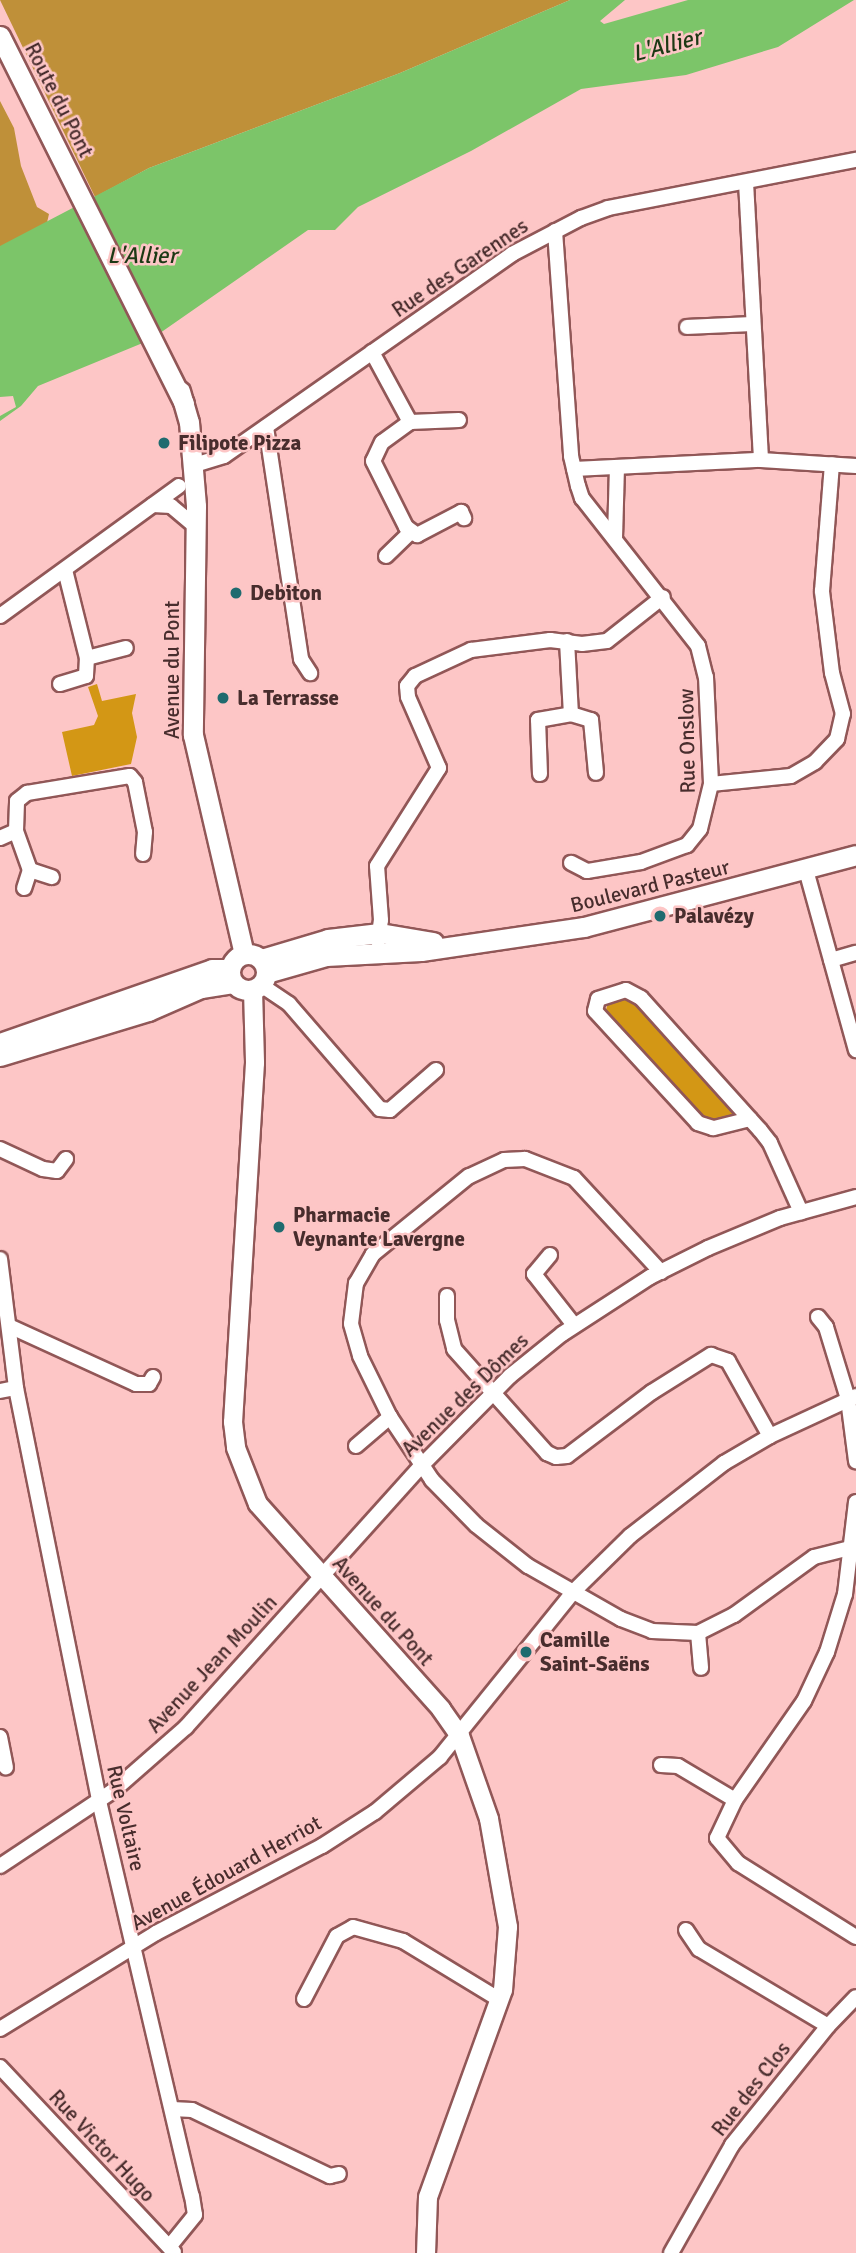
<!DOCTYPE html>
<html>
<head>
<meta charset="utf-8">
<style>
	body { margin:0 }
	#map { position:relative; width:856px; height:2253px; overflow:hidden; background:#fdc6c6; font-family:Signika,sans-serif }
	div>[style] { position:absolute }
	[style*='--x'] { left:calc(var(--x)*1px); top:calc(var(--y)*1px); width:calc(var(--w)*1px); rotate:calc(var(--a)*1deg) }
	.green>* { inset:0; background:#d39715 }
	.forest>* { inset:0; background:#bf9039 }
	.water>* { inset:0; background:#7cc569 }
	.roads { filter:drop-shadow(2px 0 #915757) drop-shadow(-2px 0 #915757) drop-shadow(0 2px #915757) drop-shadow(0 -2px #915757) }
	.minor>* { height:14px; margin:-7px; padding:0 7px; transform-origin:7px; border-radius:7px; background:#fff }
	.tertiary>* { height:18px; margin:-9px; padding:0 9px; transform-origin:9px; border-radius:9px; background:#fff }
	.secondary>* { height:19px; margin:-9.5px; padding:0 9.5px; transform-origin:9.5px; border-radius:9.5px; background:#fff }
	.secondary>.ring { margin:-9.5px; padding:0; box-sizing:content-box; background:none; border:19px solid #fff; border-radius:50% }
	.dots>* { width:19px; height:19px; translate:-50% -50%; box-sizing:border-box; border:4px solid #fdc6c6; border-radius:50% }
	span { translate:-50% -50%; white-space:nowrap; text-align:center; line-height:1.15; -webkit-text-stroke:5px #fdc6c6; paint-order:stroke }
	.street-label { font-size:21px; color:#482d2d }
	.poi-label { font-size:21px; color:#482d2d; font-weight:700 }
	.left { translate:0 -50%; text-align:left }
	.water-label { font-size:23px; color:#1c3914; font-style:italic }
</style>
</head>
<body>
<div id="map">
	<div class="green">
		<div style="clip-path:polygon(97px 684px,102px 701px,136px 694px,132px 713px,137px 737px,131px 764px,72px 776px,62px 732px,94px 725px,98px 716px,88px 687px)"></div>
		<div style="clip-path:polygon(626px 996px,637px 1003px,734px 1108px,731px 1117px,713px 1122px,702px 1118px,605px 1013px,608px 1003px)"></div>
	</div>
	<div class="forest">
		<div style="clip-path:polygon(0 0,570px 0,400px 73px,149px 168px,95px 197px)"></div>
		<div style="clip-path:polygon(0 101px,14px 128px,21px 166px,37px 207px,49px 214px,46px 227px,0 253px)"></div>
	</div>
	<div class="water">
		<div style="clip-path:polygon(570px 0,625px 0,600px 21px,604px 24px,688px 0,854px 0,778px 47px,686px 75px,581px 89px,471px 151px,358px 207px,335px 230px,308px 230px,150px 340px,38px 386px,21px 406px,0 421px,0 416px,16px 407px,13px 396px,0 397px,0 246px,149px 168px,400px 73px)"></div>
	</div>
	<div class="roads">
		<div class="minor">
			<div style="--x:746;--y:182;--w:278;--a:86.9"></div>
			<div style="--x:555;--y:231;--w:226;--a:85.9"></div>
			<div style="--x:571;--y:456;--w:31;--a:77"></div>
			<div style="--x:578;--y:486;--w:13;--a:72"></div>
			<div style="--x:582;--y:498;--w:188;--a:51.9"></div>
			<div style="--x:698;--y:646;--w:32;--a:76"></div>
			<div style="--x:706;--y:677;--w:107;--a:87.3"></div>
			<div style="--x:711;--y:784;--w:46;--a:103.7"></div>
			<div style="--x:700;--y:829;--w:21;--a:129"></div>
			<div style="--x:687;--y:845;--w:49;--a:159.7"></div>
			<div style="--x:641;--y:862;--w:55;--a:170.5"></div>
			<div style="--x:587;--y:871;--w:18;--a:-153"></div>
			<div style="--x:687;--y:327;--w:64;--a:-2.7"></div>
			<div style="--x:372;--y:352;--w:80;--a:61.5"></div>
			<div style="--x:410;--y:422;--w:34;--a:144"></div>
			<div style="--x:382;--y:442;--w:21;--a:115"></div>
			<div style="--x:373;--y:461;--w:74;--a:63.4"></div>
			<div style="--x:406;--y:527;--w:14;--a:36"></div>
			<div style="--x:417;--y:535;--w:50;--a:-27.6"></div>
			<div style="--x:461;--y:512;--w:7;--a:63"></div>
			<div style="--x:410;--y:422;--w:49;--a:-2.3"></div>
			<div style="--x:266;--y:427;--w:235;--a:81.4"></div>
			<div style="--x:301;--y:659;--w:17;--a:57"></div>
			<div style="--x:201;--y:463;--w:24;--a:-17"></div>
			<div style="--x:224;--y:456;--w:352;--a:-35"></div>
			<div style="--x:512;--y:254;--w:78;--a:-27.6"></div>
			<div style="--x:581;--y:218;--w:29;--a:-20"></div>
			<div style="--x:608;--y:208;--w:253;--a:-11"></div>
			<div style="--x:574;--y:469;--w:187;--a:-2.8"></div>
			<div style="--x:761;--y:460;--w:95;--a:3.6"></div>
			<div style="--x:153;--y:505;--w:18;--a:3"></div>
			<div style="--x:171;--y:506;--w:33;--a:40"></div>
			<div style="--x:615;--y:538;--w:70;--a:-88.4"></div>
			<div style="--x:386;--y:556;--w:33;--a:-44"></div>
			<div style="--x:65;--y:570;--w:91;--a:76"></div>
			<div style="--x:87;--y:658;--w:40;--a:-14.4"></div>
			<div style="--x:0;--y:616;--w:221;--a:-36"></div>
			<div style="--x:567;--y:641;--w:73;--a:86.9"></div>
			<div style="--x:571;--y:714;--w:21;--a:17"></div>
			<div style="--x:591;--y:720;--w:53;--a:84.6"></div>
			<div style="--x:60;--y:684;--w:27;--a:-17"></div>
			<div style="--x:86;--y:676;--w:18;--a:-87"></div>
			<div style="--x:540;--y:774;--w:54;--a:-92.1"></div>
			<div style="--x:538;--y:720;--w:34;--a:-10"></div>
			<div style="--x:711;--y:784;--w:80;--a:-5.7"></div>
			<div style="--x:791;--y:776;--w:28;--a:-30"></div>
			<div style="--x:815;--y:762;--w:32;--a:-46"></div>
			<div style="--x:837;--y:739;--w:26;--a:-77"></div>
			<div style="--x:843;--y:714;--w:42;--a:-105"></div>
			<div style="--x:832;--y:673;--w:83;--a:-97"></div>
			<div style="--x:822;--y:591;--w:127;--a:-85.5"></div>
			<div style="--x:16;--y:831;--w:41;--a:70.3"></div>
			<div style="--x:30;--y:870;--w:19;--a:108"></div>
			<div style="--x:0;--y:838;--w:17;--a:-24"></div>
			<div style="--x:16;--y:831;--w:30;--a:-88"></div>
			<div style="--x:17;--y:801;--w:13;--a:-39"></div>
			<div style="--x:27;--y:793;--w:104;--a:-9.4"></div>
			<div style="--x:130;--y:776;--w:8;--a:50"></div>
			<div style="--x:135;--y:782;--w:51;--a:78.7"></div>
			<div style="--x:145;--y:832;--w:22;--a:95"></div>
			<div style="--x:30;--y:870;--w:23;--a:18"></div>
			<div style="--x:806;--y:870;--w:187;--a:74.5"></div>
			<div style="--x:378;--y:941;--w:21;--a:-82"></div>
			<div style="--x:381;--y:920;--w:54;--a:-94.2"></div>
			<div style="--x:377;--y:866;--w:116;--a:-57.7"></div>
			<div style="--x:439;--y:768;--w:77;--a:-113.6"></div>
			<div style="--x:408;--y:697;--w:11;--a:-95"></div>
			<div style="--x:407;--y:686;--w:13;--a:-51"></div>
			<div style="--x:415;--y:676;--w:62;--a:-24.9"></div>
			<div style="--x:471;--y:650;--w:80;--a:-7.2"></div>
			<div style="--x:550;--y:640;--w:32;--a:7"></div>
			<div style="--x:582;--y:644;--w:25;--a:-7"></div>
			<div style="--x:607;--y:641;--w:71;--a:-38.2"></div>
			<div style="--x:831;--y:960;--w:26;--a:-16"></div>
			<div style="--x:261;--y:985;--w:34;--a:34"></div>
			<div style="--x:289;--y:1004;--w:139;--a:49.1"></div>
			<div style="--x:380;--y:1109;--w:10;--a:6"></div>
			<div style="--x:390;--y:1110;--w:61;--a:-41"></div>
			<div style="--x:750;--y:1119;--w:38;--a:166"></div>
			<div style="--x:713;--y:1128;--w:16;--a:-162"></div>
			<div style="--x:698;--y:1123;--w:152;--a:-132.6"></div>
			<div style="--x:595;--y:1011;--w:12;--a:-76"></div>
			<div style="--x:598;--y:999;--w:29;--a:-18"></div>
			<div style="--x:626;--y:990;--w:17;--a:28"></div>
			<div style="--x:641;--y:998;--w:178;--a:48"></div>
			<div style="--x:760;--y:1130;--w:16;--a:52"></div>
			<div style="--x:770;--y:1143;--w:76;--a:65.8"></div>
			<div style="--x:0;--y:1149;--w:47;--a:24.9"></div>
			<div style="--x:43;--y:1169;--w:14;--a:8"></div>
			<div style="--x:57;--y:1171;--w:15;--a:-53"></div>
			<div style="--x:550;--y:1255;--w:25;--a:130"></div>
			<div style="--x:534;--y:1274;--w:65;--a:51.9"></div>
			<div style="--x:0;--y:1259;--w:130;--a:82.9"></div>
			<div style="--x:16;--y:1388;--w:421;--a:78.6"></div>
			<div style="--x:99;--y:1801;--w:406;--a:76.8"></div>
			<div style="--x:192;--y:2196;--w:19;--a:81"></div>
			<div style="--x:195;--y:2215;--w:41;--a:129.1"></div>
			<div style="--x:661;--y:1272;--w:128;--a:-132.8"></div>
			<div style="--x:574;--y:1178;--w:53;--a:-158.8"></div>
			<div style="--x:525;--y:1159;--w:21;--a:177"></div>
			<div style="--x:504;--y:1160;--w:38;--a:155"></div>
			<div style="--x:469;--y:1176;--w:124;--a:140.9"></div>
			<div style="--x:373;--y:1254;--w:34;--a:120"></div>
			<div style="--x:356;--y:1283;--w:41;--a:97"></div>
			<div style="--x:351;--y:1324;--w:33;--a:74"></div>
			<div style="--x:360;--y:1356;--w:68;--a:63.8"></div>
			<div style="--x:390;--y:1417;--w:76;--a:56.3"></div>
			<div style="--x:432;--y:1480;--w:63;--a:45.6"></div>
			<div style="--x:476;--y:1525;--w:66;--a:38.3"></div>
			<div style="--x:528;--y:1566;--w:107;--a:29.7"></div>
			<div style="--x:621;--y:1619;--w:33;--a:21"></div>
			<div style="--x:652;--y:1631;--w:46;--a:2.5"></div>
			<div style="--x:698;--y:1633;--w:40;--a:-26.6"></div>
			<div style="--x:734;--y:1615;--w:99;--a:-35.9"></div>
			<div style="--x:814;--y:1557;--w:38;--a:-14"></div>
			<div style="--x:447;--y:1296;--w:24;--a:90"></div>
			<div style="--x:447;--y:1320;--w:30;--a:76"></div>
			<div style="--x:454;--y:1349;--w:140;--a:48.2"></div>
			<div style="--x:547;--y:1453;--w:10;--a:24"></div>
			<div style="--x:556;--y:1457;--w:11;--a:-5"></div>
			<div style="--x:567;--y:1456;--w:106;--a:-37"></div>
			<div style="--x:652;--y:1392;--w:70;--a:-32.1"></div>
			<div style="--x:711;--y:1355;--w:18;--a:19"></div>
			<div style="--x:728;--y:1361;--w:86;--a:60.8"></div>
			<div style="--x:818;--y:1317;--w:13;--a:51"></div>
			<div style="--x:826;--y:1327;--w:75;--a:73"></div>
			<div style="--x:848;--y:1399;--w:63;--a:82.6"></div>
			<div style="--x:9;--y:1326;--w:140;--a:24.5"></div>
			<div style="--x:136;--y:1384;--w:13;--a:0"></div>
			<div style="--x:149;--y:1384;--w:8;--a:-60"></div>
			<div style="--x:0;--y:1391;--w:16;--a:-11"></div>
			<div style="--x:356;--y:1446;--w:45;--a:-40.5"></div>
			<div style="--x:856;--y:1502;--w:93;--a:96.8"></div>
			<div style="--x:845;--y:1594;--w:61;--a:107.2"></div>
			<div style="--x:827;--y:1652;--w:54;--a:115.1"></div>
			<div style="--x:804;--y:1701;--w:121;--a:124.9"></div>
			<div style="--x:735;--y:1800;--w:42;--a:115.3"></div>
			<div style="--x:717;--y:1838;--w:33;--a:50"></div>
			<div style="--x:738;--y:1863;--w:139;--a:32.1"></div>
			<div style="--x:698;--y:1633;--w:35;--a:85"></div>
			<div style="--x:0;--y:1737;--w:31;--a:79"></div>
			<div style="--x:661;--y:1765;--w:17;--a:3"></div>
			<div style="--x:678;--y:1766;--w:66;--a:30.8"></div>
			<div style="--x:0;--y:1866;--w:136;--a:-33.6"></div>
			<div style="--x:113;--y:1791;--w:97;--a:-41.2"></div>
			<div style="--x:186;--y:1727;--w:353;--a:-48"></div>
			<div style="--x:422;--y:1465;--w:125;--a:-45.3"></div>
			<div style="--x:510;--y:1376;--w:67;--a:-38.9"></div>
			<div style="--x:562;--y:1334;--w:105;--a:-32.9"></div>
			<div style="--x:650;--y:1277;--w:65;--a:-26.6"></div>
			<div style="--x:708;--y:1248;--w:78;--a:-22.6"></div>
			<div style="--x:780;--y:1218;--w:79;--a:-15.4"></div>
			<div style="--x:686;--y:1930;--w:23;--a:56"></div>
			<div style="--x:699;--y:1949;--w:150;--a:30.8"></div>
			<div style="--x:304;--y:1999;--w:71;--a:-62.4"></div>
			<div style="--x:337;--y:1936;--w:18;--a:-29"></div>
			<div style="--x:353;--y:1927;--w:52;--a:15.6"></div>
			<div style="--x:403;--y:1941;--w:114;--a:31.3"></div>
			<div style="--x:0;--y:2029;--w:183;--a:-31.6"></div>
			<div style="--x:156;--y:1933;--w:187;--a:-27.7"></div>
			<div style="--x:322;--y:1846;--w:63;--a:-32.7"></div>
			<div style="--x:375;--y:1812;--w:85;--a:-40.2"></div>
			<div style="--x:440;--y:1757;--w:212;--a:-51.1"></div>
			<div style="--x:573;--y:1592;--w:80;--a:-44.5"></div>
			<div style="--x:630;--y:1536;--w:119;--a:-37.8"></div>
			<div style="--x:724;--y:1463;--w:53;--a:-30.4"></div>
			<div style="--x:770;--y:1436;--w:95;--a:-24.9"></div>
			<div style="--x:0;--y:2067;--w:254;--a:46.8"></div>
			<div style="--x:172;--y:2109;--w:20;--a:3"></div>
			<div style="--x:192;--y:2110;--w:153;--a:25.6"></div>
			<div style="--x:330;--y:2176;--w:9;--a:-13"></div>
			<div style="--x:671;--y:2253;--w:124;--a:-60.5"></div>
			<div style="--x:732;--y:2145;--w:153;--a:-51.1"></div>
			<div style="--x:828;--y:2026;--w:40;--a:-46"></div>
		</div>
		<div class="tertiary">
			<div style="--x:253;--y:990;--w:73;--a:88.4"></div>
			<div style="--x:255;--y:1063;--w:360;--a:93.5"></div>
			<div style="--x:233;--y:1422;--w:26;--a:83"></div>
			<div style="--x:236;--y:1448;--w:60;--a:68.6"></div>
			<div style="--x:258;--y:1504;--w:275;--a:48.2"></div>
			<div style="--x:441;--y:1709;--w:33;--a:55"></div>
			<div style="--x:460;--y:1736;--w:88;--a:70.7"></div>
			<div style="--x:489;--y:1819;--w:110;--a:80"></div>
			<div style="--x:508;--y:1927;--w:63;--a:94.5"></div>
			<div style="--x:503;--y:1990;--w:220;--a:109.9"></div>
			<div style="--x:428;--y:2197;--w:56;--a:92"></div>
		</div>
		<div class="secondary">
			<div style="--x:0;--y:36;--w:411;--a:63.4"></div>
			<div style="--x:180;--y:391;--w:32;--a:74"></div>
			<div style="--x:189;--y:422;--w:84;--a:85.2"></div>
			<div style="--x:196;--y:506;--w:229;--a:90.8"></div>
			<div style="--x:193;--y:735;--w:225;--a:76.9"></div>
			<div class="ring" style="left:230px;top:954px;width:17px;height:17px"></div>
			<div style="--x:261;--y:959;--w:70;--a:-16.6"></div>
			<div style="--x:328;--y:939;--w:52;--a:-6.6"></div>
			<div style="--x:380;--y:933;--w:54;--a:9.6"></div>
			<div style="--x:266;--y:973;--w:62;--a:-15.8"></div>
			<div style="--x:326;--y:956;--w:95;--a:-3"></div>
			<div style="--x:421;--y:951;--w:165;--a:-8.4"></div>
			<div style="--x:584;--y:927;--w:281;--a:-14.8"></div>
			<div style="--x:0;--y:1043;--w:225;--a:-19.2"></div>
			<div style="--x:212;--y:969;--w:17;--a:0"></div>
			<div style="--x:0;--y:1056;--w:155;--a:-16.9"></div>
			<div style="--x:148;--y:1011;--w:58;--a:-23.5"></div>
			<div style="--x:201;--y:988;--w:32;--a:-9"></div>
		</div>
	</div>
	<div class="dots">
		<div style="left:164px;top:443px;background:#1f6b6f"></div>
		<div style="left:236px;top:593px;background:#1f6b6f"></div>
		<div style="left:223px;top:698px;background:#1f6b6f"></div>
		<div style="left:660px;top:916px;background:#1f6b6f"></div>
		<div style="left:279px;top:1227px;background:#1f6b6f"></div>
		<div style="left:526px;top:1652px;background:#1f6b6f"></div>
	</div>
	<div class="street-label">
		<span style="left:59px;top:100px;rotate:63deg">Route du Pont</span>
		<span style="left:460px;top:268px;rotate:-34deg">Rue des Garennes</span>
		<span style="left:172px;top:670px;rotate:-90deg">Avenue du Pont</span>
		<span style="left:687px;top:741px;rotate:-91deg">Rue Onslow</span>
		<span style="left:650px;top:886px;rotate:-14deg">Boulevard Pasteur</span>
		<span style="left:465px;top:1395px;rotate:-44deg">Avenue des Dômes</span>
		<span style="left:383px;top:1611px;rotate:48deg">Avenue du Pont</span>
		<span style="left:212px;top:1664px;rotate:-47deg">Avenue Jean Moulin</span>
		<span style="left:126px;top:1818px;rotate:77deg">Rue Voltaire</span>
		<span style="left:226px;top:1873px;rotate:-29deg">Avenue Édouard Herriot</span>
		<span style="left:751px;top:2089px;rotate:-52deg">Rue des Clos</span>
		<span style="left:102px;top:2146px;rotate:47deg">Rue Victor Hugo</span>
	</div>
	<div class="poi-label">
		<span class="left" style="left:178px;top:443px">Filipote Pizza</span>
		<span class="left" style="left:250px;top:593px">Debiton</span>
		<span class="left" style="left:237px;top:698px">La Terrasse</span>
		<span class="left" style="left:674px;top:916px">Palavézy</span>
		<span class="left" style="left:293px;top:1227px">Pharmacie<br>Veynante Lavergne</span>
		<span class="left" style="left:540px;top:1652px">Camille<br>Saint-Saëns</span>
	</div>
	<div class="water-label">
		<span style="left:667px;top:46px;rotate:-15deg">L'Allier</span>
		<span style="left:142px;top:256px">L'Allier</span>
	</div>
</div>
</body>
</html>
